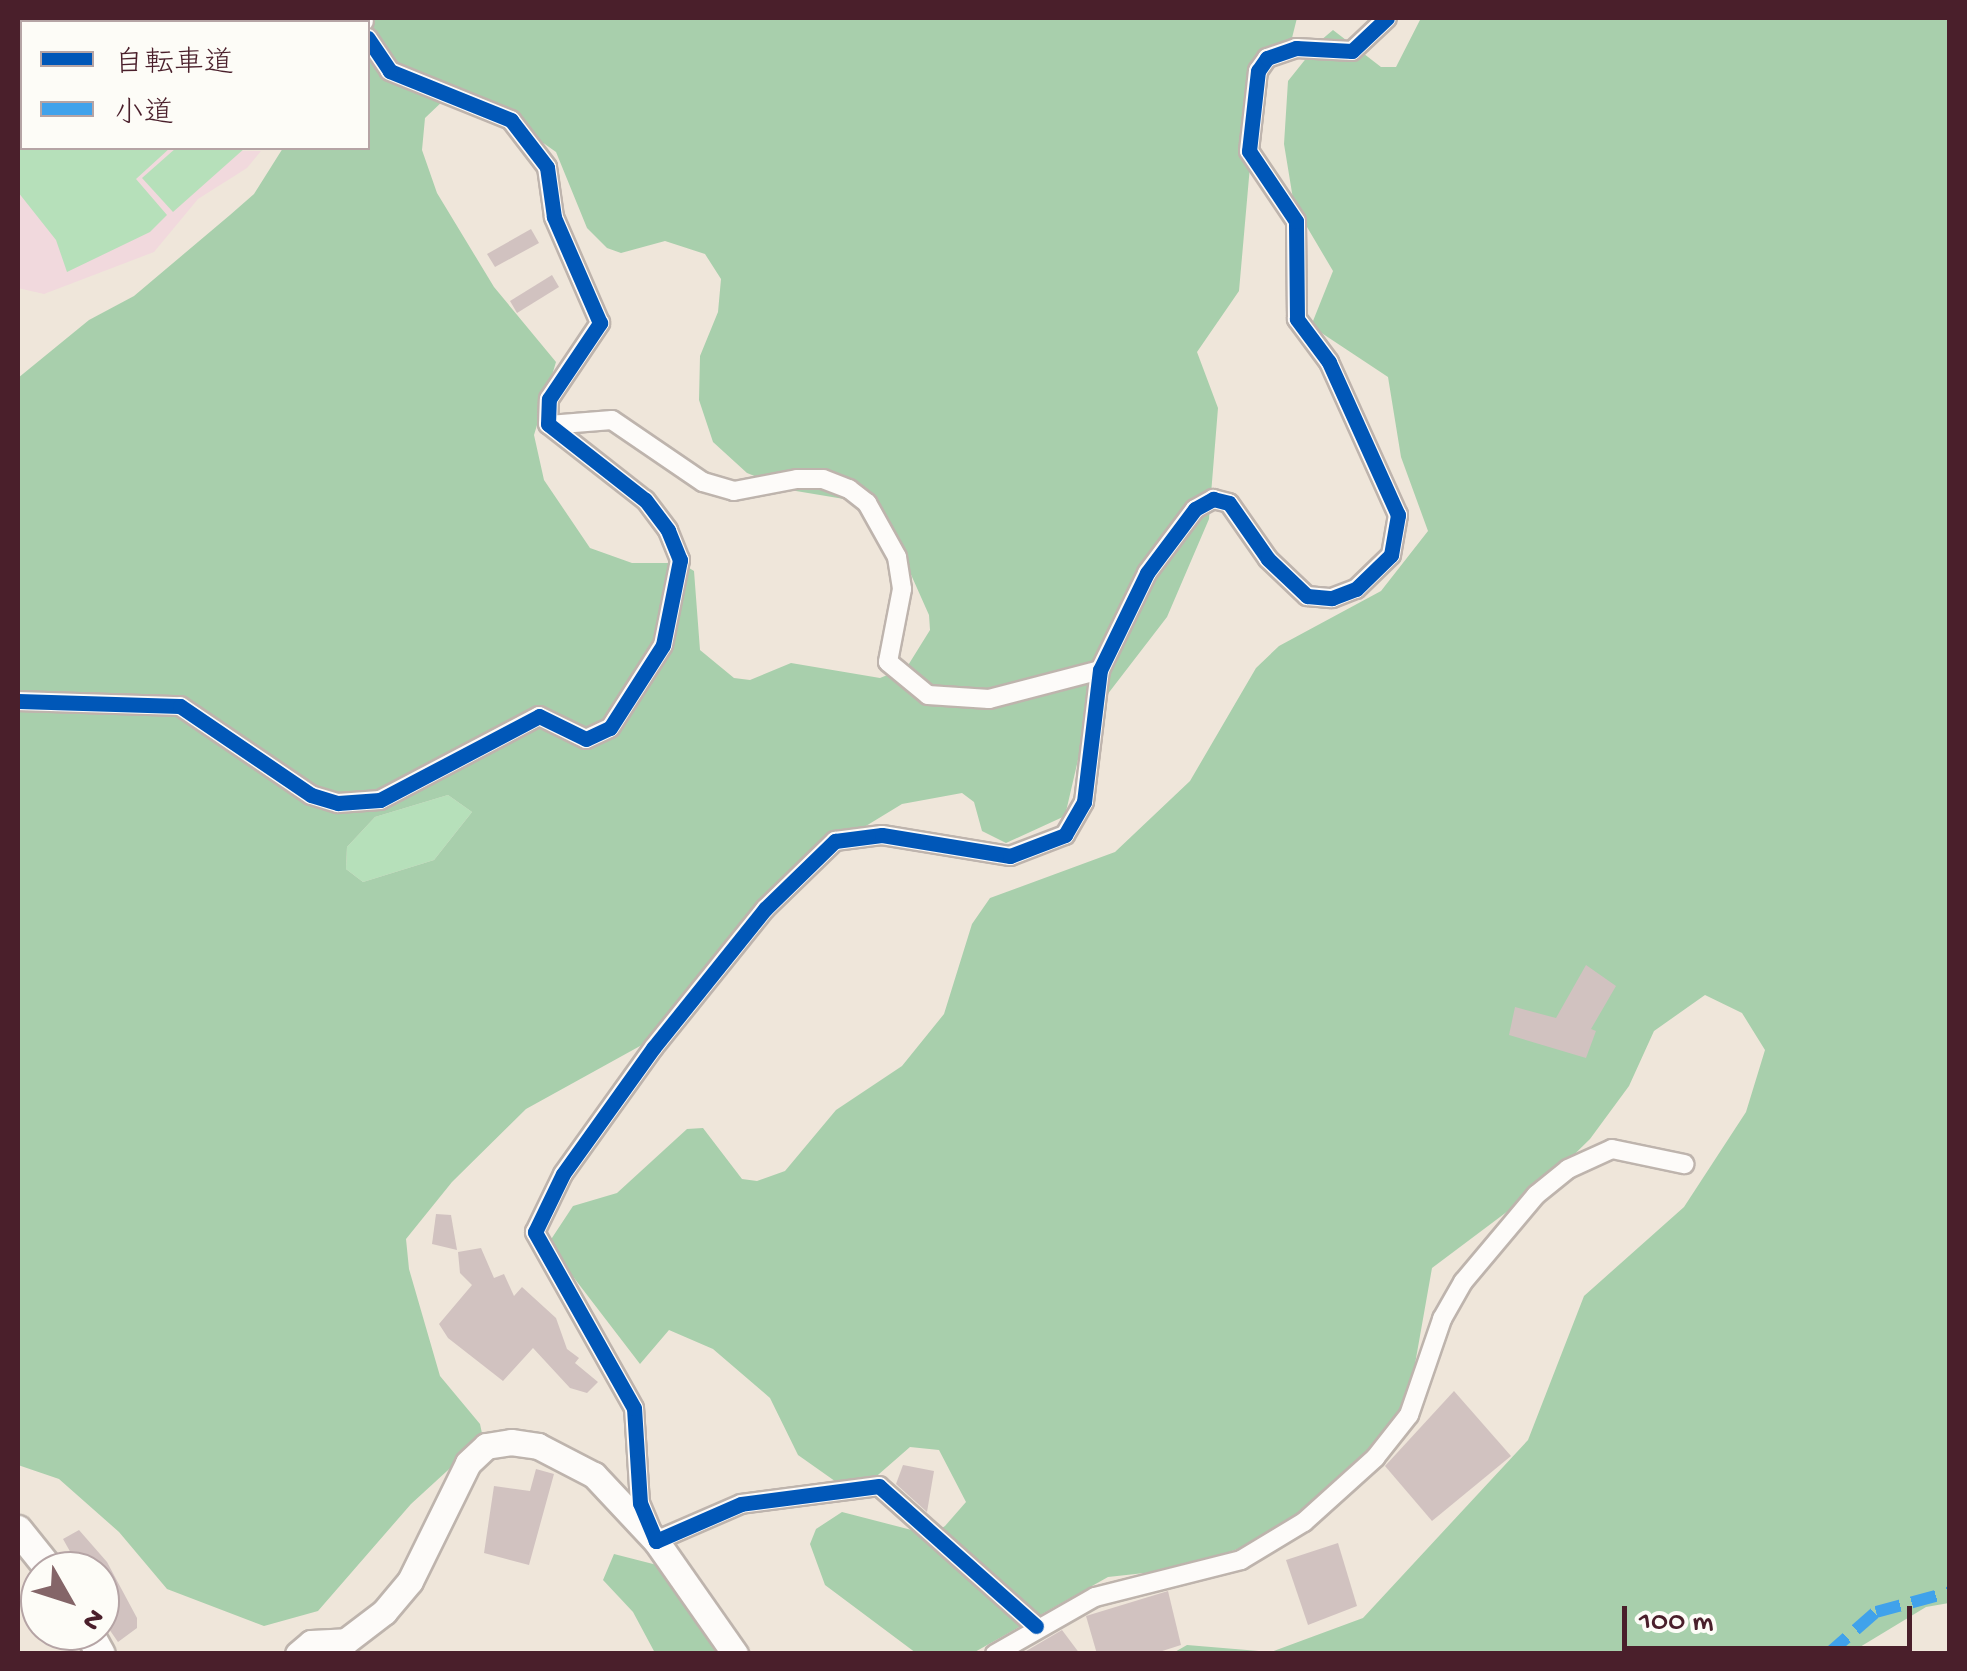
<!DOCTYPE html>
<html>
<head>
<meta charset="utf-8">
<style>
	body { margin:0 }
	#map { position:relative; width:1967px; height:1671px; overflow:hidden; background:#efe6da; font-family:"Gochi Hand","Klee One",sans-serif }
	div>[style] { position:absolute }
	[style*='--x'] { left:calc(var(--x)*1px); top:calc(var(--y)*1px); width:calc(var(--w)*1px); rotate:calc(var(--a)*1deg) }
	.built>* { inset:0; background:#f1d9dd }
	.green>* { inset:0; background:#b6e0ba }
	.forest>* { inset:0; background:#a8cfac }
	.building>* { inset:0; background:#d1c2c0 }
	.roads { filter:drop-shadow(2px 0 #beb4ad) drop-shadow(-2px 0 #beb4ad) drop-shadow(0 2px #beb4ad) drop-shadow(0 -2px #beb4ad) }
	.street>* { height:18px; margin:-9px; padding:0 9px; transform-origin:9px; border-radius:9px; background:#fdfbf9 }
	.secondary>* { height:25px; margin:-12.5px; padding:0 12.5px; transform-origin:12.5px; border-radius:12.5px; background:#fdfbf9 }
	.primary>* { height:28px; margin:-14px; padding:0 14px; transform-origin:14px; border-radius:14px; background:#fdfbf9 }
	.quiet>* { height:12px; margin-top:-6px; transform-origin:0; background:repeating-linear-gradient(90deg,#40a2eb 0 25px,transparent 0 37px) }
	.cycleway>* { height:15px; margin:-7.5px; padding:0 7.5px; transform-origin:7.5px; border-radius:7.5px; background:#0057b8 }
	span { translate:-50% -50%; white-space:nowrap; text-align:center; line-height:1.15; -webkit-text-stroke:8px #fdfcf7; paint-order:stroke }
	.frame { position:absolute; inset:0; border:20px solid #4a1f2b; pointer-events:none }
	.legend { position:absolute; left:20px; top:20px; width:350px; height:130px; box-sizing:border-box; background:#fdfcf7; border:2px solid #b5a4a5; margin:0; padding:12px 18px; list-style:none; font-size:30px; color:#4a1f2b }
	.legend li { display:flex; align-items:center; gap:20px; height:50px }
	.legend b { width:50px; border:2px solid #b5a4a5 }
	.north { position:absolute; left:20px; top:1551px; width:100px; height:100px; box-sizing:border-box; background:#fdfcf7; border:2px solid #b5a4a5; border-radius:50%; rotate:129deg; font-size:28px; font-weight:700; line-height:40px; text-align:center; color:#4a1f2b }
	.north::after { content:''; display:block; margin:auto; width:35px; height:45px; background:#846568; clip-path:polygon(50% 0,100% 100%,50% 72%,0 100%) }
	.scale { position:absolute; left:1622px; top:1606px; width:290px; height:45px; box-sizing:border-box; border:5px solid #4a1f2b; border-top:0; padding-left:12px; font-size:30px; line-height:35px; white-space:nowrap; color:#4a1f2b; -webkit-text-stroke:8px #fdfcf7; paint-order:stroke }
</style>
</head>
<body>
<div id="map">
	<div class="built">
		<div style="clip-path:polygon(22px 39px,22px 148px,261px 151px,247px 168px,198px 199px,154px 252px,44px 294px,18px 288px)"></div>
	</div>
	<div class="green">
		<div style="clip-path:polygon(22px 47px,22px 148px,170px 148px,136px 179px,167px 215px,150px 232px,67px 272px,56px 240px,18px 192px)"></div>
		<div style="clip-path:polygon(176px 148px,245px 148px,173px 212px,142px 178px)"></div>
		<div style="clip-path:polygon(448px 795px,472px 812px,434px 860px,363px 882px,346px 869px,347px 847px,375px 817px)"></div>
	</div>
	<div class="forest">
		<div style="clip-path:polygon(evenodd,374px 18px,1297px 18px,1292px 38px,1266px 73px,1253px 132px,1239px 291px,1197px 352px,1218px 408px,1209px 519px,1167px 617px,1087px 721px,1065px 816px,1006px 843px,982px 831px,974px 802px,962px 793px,902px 804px,815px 857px,660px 1035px,526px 1109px,452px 1182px,406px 1239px,409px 1269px,440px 1376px,480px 1424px,483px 1438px,411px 1504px,318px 1611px,264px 1626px,167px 1589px,119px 1532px,59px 1479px,18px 1465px,18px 378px,89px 320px,134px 296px,230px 215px,254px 194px,283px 148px,368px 148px,368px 26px,374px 18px,446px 98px,480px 98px,556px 152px,587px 228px,607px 248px,621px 253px,665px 241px,705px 254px,721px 279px,718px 312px,700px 356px,699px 400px,713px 442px,747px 473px,790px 490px,880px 505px,929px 615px,930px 630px,907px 667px,880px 678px,791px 663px,750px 680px,734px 678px,700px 650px,694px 571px,681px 563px,632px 563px,590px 548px,544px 480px,534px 435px,556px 362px,494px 287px,437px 193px,422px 150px,425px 118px,446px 98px,374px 18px,448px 795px,472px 812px,434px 860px,363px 882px,346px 869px,347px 847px,375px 817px,448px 795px)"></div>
		<div style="clip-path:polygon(1421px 18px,1949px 18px,1949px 1603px,1926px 1607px,1850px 1653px,1173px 1653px,1187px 1645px,1271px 1652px,1363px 1618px,1528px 1440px,1584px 1296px,1684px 1207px,1746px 1112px,1765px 1050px,1742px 1013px,1705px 995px,1654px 1031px,1629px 1086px,1590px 1139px,1544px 1184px,1432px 1268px,1409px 1398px,1343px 1488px,1294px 1529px,1181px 1569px,1108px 1577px,973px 1653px,916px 1653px,825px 1585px,810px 1544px,816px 1529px,842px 1512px,931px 1535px,945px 1526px,966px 1502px,939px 1450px,910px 1447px,863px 1488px,849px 1491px,798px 1455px,770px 1398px,713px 1349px,669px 1330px,640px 1364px,548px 1244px,573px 1206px,617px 1193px,687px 1129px,703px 1128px,742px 1179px,757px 1181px,785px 1171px,836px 1110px,902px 1066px,944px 1014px,972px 924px,990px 898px,1115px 852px,1190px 781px,1256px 668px,1279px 646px,1381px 591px,1428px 531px,1401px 457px,1388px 377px,1311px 326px,1333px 271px,1294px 205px,1284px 144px,1288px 81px,1320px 41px,1333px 30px,1381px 67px,1396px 67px)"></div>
		<div style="clip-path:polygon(614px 1554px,657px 1565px,720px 1653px,655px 1653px,633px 1612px,603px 1580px)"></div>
	</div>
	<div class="building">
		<div style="clip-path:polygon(531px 229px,539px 243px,495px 267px,487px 254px)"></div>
		<div style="clip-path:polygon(552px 275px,559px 287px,517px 313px,510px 301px)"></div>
		<div style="clip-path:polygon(1586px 965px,1616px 986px,1591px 1029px,1596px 1031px,1586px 1058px,1509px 1035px,1515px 1007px,1556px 1018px)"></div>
		<div style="clip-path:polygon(436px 1214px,451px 1215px,457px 1250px,432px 1244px)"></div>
		<div style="clip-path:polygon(481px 1248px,494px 1278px,504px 1274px,514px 1296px,522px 1287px,556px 1318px,567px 1349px,579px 1358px,575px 1363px,598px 1382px,587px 1393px,570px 1388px,533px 1348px,503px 1381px,448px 1338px,439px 1324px,472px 1285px,460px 1273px,458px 1252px)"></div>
		<div style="clip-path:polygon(1454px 1391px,1511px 1456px,1432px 1521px,1385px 1466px)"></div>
		<div style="clip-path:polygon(903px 1465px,934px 1471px,927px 1512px,896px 1484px)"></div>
		<div style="clip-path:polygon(536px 1469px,554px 1474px,529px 1565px,484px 1553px,494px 1486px,530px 1491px)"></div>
		<div style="clip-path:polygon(79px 1530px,107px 1562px,137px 1618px,137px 1628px,118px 1642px,100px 1616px,100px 1571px,81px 1571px,63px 1539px)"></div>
		<div style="clip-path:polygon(1338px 1543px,1357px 1606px,1308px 1625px,1286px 1560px)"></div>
		<div style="clip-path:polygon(1168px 1591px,1181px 1645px,1153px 1654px,1097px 1654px,1086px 1616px)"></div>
		<div style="clip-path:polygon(1062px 1630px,1080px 1654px,1021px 1654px)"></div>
	</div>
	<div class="roads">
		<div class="street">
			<div style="--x:362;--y:18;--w:4;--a:63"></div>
			<div style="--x:18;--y:21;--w:5;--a:-37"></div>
			<div style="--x:549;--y:425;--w:63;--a:-4.5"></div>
			<div style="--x:612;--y:420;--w:110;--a:34.3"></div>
			<div style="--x:703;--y:482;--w:32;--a:16"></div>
			<div style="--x:734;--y:491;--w:64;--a:-10.8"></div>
			<div style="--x:797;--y:479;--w:26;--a:0"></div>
			<div style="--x:823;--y:479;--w:28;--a:21"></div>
			<div style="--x:849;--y:489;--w:23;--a:38"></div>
			<div style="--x:867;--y:503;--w:62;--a:60.9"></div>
			<div style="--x:897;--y:557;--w:32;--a:81"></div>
			<div style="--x:902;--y:589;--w:74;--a:100.9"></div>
			<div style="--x:888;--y:662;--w:52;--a:39.5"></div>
			<div style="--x:928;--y:695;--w:61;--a:3.8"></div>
			<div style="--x:989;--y:699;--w:115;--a:-14.6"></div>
			<div style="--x:18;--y:701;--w:162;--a:1.8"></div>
			<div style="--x:180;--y:706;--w:158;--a:34.2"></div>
			<div style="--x:311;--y:795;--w:28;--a:17"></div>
			<div style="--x:338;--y:803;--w:42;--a:-4.1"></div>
			<div style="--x:380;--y:800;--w:180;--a:-27.8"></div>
			<div style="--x:539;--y:716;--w:52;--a:26.1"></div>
			<div style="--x:586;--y:739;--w:26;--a:-25"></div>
			<div style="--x:610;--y:728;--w:98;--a:-57.4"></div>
			<div style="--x:663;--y:645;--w:87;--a:-78.7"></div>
			<div style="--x:680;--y:560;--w:32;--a:-112"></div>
			<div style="--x:668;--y:530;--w:38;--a:-127"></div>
			<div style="--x:645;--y:500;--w:123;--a:-141.9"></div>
			<div style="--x:548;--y:424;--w:25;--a:-88"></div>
			<div style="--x:549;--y:399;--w:92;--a:-56.1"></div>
			<div style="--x:600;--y:323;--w:116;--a:-113.5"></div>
			<div style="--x:554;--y:217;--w:50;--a:-98"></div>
			<div style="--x:547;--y:167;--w:59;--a:-127.5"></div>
			<div style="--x:511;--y:120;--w:131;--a:-158"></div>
			<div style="--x:390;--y:71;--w:40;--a:-124"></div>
			<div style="--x:1036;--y:1626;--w:210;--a:-138.3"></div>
			<div style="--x:879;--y:1486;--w:139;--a:172.6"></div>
			<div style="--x:741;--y:1504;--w:93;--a:156.5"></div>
			<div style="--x:656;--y:1541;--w:41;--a:-112.8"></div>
			<div style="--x:640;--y:1503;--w:95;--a:-93.6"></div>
			<div style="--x:634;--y:1408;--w:202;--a:-119.4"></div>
			<div style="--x:535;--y:1232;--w:64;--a:-64.2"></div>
			<div style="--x:563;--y:1174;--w:156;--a:-54.4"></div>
			<div style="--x:654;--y:1047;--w:177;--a:-51.2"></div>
			<div style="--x:765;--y:909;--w:98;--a:-44.2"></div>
			<div style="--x:835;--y:841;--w:47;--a:-7.3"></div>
			<div style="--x:882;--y:835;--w:130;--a:9.3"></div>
			<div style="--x:1010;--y:856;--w:59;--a:-20.9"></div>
			<div style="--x:1065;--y:835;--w:38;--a:-60"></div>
			<div style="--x:1084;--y:802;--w:133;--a:-83.1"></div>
			<div style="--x:1100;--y:670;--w:108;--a:-64.1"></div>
			<div style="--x:1147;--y:573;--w:80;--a:-53.1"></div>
			<div style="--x:1195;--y:509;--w:21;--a:-29"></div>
			<div style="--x:1213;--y:499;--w:16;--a:14"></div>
			<div style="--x:1229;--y:503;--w:68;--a:55.1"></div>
			<div style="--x:1268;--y:559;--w:54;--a:43.5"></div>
			<div style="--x:1307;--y:596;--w:25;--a:5"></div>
			<div style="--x:1332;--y:598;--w:26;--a:-21"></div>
			<div style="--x:1356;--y:589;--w:49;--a:-44.2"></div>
			<div style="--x:1391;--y:555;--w:41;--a:-80.1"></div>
			<div style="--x:1398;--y:515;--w:168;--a:-114.3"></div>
			<div style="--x:1329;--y:362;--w:54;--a:-126.7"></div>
			<div style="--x:1297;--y:319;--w:98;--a:-90.6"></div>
			<div style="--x:1296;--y:221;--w:84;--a:-123.9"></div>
			<div style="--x:1249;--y:151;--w:81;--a:-83.6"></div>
			<div style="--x:1258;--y:71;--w:16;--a:-55"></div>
			<div style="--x:1267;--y:58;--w:31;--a:-19"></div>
			<div style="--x:1296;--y:48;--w:56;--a:3.1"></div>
			<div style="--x:1352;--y:51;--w:48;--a:-43.3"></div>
			<div style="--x:995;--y:1654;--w:115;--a:-29.7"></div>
			<div style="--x:1095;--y:1597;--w:151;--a:-14.2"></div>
			<div style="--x:1241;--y:1560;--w:74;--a:-31.1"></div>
			<div style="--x:1304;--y:1522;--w:96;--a:-42"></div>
			<div style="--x:1375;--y:1458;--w:55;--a:-51.7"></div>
			<div style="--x:1409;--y:1415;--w:102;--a:-71"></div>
			<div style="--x:1442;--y:1319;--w:43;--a:-60.4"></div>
			<div style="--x:1463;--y:1282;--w:114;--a:-50"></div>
			<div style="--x:1536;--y:1195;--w:41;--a:-39.1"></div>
			<div style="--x:1568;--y:1169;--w:48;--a:-24.4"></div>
			<div style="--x:1612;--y:1149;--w:74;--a:11.8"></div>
		</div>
		<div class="secondary">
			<div style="--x:298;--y:1654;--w:17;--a:-40"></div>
			<div style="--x:311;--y:1643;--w:35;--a:-3"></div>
			<div style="--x:346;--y:1641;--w:48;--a:-37.3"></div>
			<div style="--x:384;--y:1612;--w:40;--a:-50"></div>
			<div style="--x:410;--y:1581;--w:131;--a:-63.8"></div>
			<div style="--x:468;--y:1463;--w:25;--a:-43"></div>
			<div style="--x:486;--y:1446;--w:25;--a:-9"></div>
			<div style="--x:511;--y:1442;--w:27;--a:8"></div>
			<div style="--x:538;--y:1446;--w:63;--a:27.4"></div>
			<div style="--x:594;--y:1475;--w:91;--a:46.8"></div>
			<div style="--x:656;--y:1541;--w:138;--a:55"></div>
		</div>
		<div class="primary">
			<div style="--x:18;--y:1530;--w:53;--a:51.2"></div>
			<div style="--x:88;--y:1631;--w:26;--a:61"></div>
		</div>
	</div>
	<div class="quiet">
		<div style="--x:1828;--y:1654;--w:64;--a:-41.2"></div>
		<div style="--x:1876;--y:1612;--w:77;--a:-15.1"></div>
	</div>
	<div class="cycleway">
		<div style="--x:18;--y:701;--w:162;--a:1.8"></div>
		<div style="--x:180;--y:706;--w:158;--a:34.2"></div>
		<div style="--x:311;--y:795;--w:28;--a:17"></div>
		<div style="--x:338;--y:803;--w:42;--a:-4.1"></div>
		<div style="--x:380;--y:800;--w:180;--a:-27.8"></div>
		<div style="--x:539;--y:716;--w:52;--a:26.1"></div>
		<div style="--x:586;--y:739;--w:26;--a:-25"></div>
		<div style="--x:610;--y:728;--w:98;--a:-57.4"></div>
		<div style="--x:663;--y:645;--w:87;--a:-78.7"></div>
		<div style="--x:680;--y:560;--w:32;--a:-112"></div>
		<div style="--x:668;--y:530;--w:38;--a:-127"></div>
		<div style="--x:645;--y:500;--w:123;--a:-141.9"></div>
		<div style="--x:548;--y:424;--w:25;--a:-88"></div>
		<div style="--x:549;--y:399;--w:92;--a:-56.1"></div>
		<div style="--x:600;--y:323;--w:116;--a:-113.5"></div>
		<div style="--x:554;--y:217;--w:50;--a:-98"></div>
		<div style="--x:547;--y:167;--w:59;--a:-127.5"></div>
		<div style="--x:511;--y:120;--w:131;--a:-158"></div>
		<div style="--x:390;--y:71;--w:40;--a:-124"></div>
		<div style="--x:1036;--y:1626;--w:210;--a:-138.3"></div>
		<div style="--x:879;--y:1486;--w:139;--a:172.6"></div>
		<div style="--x:741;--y:1504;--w:93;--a:156.5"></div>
		<div style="--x:656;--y:1541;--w:41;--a:-112.8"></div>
		<div style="--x:640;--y:1503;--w:95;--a:-93.6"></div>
		<div style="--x:634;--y:1408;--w:202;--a:-119.4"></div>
		<div style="--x:535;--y:1232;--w:64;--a:-64.2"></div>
		<div style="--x:563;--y:1174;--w:156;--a:-54.4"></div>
		<div style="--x:654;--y:1047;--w:177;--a:-51.2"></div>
		<div style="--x:765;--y:909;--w:98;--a:-44.2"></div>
		<div style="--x:835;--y:841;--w:47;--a:-7.3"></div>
		<div style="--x:882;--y:835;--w:130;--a:9.3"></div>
		<div style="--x:1010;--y:856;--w:59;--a:-20.9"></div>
		<div style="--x:1065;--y:835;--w:38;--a:-60"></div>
		<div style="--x:1084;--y:802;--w:133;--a:-83.1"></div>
		<div style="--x:1100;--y:670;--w:108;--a:-64.1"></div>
		<div style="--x:1147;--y:573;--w:80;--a:-53.1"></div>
		<div style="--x:1195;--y:509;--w:21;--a:-29"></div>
		<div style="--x:1213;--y:499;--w:16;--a:14"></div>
		<div style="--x:1229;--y:503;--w:68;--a:55.1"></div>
		<div style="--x:1268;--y:559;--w:54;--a:43.5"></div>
		<div style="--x:1307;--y:596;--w:25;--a:5"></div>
		<div style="--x:1332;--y:598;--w:26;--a:-21"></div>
		<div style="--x:1356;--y:589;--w:49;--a:-44.2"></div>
		<div style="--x:1391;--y:555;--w:41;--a:-80.1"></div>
		<div style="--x:1398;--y:515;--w:168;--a:-114.3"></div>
		<div style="--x:1329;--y:362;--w:54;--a:-126.7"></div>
		<div style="--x:1297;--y:319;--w:98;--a:-90.6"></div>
		<div style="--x:1296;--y:221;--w:84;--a:-123.9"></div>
		<div style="--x:1249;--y:151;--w:81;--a:-83.6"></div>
		<div style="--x:1258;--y:71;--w:16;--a:-55"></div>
		<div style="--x:1267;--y:58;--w:31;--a:-19"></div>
		<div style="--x:1296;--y:48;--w:56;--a:3.1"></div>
		<div style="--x:1352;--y:51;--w:48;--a:-43.3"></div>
	</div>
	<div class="frame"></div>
	<ul class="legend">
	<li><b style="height:12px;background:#0057b8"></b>自転車道</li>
	<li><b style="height:12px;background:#40a2eb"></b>小道</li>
	</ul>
	<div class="north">N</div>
	<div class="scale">100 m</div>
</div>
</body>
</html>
